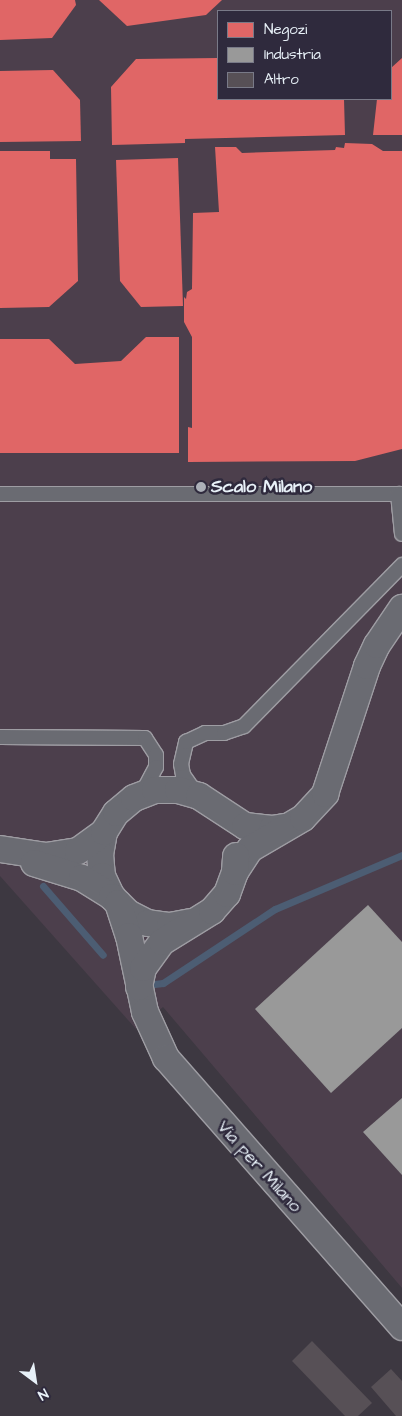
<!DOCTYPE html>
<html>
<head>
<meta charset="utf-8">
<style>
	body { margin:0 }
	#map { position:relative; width:402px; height:1416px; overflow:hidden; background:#3d3841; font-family:"Architects Daughter",sans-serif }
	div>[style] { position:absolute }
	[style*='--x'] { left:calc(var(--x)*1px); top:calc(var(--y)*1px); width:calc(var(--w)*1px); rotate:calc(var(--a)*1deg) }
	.built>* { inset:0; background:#4c3f4c }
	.shops>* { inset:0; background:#e06666 }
	.industry>* { inset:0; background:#999 }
	.stream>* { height:7px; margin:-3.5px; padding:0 3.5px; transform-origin:3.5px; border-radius:3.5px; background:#4c5d73 }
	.building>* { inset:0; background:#575056 }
	.roads { filter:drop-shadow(1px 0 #9e9da3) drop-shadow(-1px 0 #9e9da3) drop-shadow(0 1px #9e9da3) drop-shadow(0 -1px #9e9da3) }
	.lane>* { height:14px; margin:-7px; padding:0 7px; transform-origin:7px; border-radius:7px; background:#6a6b72 }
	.street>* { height:26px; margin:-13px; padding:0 13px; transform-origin:13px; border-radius:13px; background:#6a6b72 }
	.dots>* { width:14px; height:14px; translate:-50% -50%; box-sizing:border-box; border:2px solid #2f2a3d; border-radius:50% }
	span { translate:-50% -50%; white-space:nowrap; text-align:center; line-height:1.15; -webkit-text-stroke:5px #2f2a3d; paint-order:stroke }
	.poi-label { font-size:18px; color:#e8f1f8; font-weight:700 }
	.left { translate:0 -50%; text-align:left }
	.street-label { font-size:18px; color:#e8f1f8 }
	.legend { position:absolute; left:217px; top:10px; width:175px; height:90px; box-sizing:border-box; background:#2f2a3d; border:1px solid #797a88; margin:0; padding:6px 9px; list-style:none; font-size:15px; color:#e8f1f8 }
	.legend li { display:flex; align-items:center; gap:10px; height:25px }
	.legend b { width:25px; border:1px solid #797a88 }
	.north { position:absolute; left:10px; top:1356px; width:50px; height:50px; -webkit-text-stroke:4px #2f2a3d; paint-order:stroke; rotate:149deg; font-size:14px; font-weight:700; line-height:20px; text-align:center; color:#e8f1f8 }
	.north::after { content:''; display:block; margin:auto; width:18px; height:22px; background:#e8f1f8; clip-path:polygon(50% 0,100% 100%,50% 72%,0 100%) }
</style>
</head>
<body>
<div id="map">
	<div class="built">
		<div style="clip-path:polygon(evenodd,0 0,402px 0,402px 1288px,163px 1007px,136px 1029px,0 876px,0 0,218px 11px,391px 11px,391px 99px,218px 99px,218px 11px)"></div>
	</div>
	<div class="shops">
		<div style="clip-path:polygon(0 0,75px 0,76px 5px,52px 38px,0 40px)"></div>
		<div style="clip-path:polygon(99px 0,222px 0,206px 15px,127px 26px)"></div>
		<div style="clip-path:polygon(218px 58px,218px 99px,344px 99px,345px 135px,185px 139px,185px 143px,112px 145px,111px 87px,136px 59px)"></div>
		<div style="clip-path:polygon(402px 58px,402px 135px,373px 135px,377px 99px,391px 99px,391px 68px)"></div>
		<div style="clip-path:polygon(53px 70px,80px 100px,81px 141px,0 142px,0 71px)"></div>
		<div style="clip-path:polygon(345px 143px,372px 144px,383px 151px,402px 151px,402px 449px,355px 461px,188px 462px,188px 427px,192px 428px,192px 337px,184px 322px,184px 297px,186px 299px,187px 292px,192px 289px,193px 213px,219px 212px,215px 147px,236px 147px,242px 153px,335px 150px,336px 147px,344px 148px)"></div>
		<div style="clip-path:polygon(0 151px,50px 151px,50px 159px,76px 159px,78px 281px,49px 307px,0 308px)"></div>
		<div style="clip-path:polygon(178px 158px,183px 306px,141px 307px,120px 281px,116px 160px)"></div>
		<div style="clip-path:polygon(146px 337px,179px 337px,179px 453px,0 453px,0 339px,49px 339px,75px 364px,121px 361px)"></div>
	</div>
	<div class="industry">
		<div style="clip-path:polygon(368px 905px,402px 942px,402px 1028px,331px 1093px,255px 1009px)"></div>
		<div style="clip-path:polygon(402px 1098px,402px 1175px,363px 1132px)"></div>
	</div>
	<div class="stream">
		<div style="--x:43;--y:886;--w:91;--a:49"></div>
		<div style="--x:146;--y:985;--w:17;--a:-7"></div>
		<div style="--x:163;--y:983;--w:134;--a:-33.5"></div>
		<div style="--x:275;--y:909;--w:138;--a:-23"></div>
	</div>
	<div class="building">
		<div style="clip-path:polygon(312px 1341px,372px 1403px,358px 1416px,345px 1416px,292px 1361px)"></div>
		<div style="clip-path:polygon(391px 1369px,402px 1381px,402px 1416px,396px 1416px,371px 1387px)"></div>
	</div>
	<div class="roads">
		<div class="lane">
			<div style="--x:0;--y:494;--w:402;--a:0"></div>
			<div style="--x:398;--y:494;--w:40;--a:84.3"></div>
			<div style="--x:0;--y:737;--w:145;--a:0.4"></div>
			<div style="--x:145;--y:738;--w:20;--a:57"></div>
			<div style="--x:156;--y:755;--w:12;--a:90"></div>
			<div style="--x:156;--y:767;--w:30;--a:118"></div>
			<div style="--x:195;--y:792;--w:21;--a:-125"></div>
			<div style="--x:183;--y:775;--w:11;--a:-100"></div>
			<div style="--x:181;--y:764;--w:23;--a:-77"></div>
			<div style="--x:186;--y:742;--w:21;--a:-25"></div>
			<div style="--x:205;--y:733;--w:19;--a:0"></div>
			<div style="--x:224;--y:733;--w:21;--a:-19"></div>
			<div style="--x:244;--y:726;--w:226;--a:-45.5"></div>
		</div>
		<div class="street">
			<div style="--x:104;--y:832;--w:22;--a:100"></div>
			<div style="--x:100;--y:854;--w:22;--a:85"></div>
			<div style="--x:102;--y:876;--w:23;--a:65"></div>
			<div style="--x:0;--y:849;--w:47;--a:8.7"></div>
			<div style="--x:46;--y:856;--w:32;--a:-9"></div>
			<div style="--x:78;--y:851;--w:32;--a:-36"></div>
			<div style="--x:104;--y:832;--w:22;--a:-58"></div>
			<div style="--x:116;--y:813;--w:23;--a:-40"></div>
			<div style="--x:134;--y:798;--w:22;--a:-21"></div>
			<div style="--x:155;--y:790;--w:23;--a:0"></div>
			<div style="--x:178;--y:790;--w:22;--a:16"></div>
			<div style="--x:199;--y:796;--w:55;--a:33.1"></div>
			<div style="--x:245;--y:826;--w:27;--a:6"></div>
			<div style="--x:272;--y:829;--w:12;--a:-9"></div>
			<div style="--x:34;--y:863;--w:50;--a:17.4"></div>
			<div style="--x:82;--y:878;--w:36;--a:32"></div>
			<div style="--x:112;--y:897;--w:23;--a:45"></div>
			<div style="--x:128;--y:913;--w:22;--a:27"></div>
			<div style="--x:148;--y:923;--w:22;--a:8"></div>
			<div style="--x:170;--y:926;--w:20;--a:-11"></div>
			<div style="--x:235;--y:872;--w:27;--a:-57"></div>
			<div style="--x:250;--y:849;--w:61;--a:-30.3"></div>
			<div style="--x:303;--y:818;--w:33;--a:-47"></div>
			<div style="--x:325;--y:794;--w:135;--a:-71.8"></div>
			<div style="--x:367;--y:666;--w:23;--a:-65"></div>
			<div style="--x:377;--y:645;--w:45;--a:-56"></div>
			<div style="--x:118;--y:903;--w:35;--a:72"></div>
			<div style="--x:129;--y:936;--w:78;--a:78.1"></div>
			<div style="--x:145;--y:1012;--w:51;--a:65.5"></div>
			<div style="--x:166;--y:1058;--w:358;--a:48.7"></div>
			<div style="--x:139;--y:987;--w:19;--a:-78"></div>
			<div style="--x:143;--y:968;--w:32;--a:-54"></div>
			<div style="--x:162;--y:942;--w:59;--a:-31.8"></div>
			<div style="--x:212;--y:911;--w:23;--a:-49"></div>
			<div style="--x:227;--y:894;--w:23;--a:-70"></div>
			<div style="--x:235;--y:872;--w:16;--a:-86"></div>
		</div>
	</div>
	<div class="dots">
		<div style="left:201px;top:487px;background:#acb0b8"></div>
	</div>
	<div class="poi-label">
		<span class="left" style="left:211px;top:487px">Scalo Milano</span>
	</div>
	<div class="street-label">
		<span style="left:259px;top:1167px;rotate:48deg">Via per Milano</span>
	</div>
	<ul class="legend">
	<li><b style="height:14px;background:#e06666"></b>Negozi</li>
	<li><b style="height:14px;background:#999"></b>Industria</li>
	<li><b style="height:14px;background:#575056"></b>Altro</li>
	</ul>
	<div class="north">N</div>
</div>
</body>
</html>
